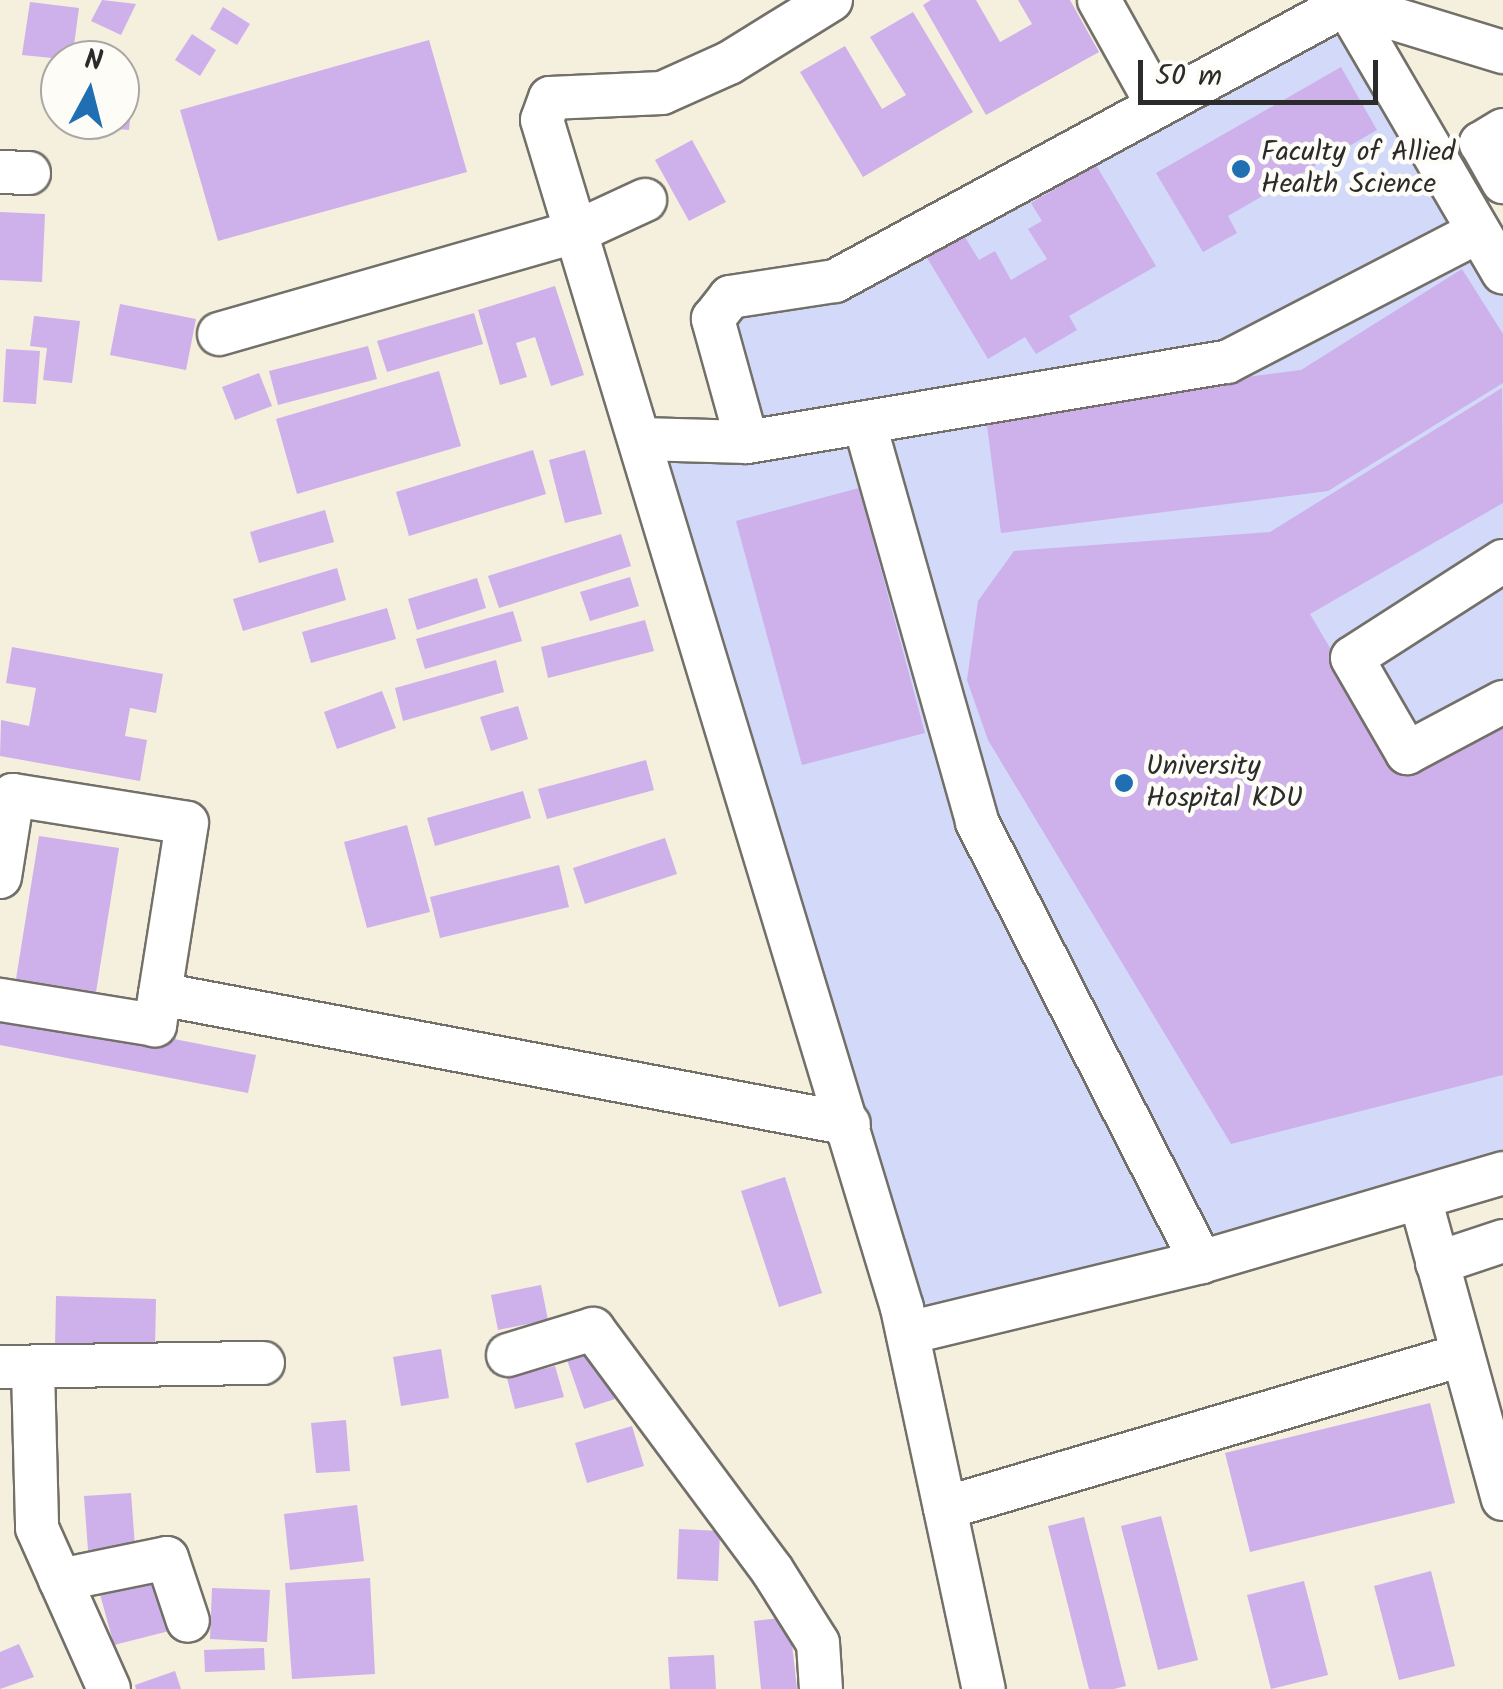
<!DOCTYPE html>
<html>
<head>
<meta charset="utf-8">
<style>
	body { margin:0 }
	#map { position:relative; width:1503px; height:1689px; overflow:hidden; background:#f5efdd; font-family:Kalam,sans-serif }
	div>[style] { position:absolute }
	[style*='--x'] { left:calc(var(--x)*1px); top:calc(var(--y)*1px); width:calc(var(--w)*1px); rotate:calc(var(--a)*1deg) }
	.built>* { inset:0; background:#d2d9f9 }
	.building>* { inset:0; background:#ceb0eb }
	.roads { filter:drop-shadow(2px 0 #727069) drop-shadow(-2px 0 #727069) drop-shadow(0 2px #727069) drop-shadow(0 -2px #727069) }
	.minor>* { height:42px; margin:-21px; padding:0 21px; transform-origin:21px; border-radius:21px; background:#fff }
	.dots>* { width:28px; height:28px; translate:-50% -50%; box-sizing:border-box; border:5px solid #fdfcf7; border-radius:50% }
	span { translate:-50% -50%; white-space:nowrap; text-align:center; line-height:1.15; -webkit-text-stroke:9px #fdfcf7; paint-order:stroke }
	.poi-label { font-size:28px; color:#2b2b2b }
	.left { translate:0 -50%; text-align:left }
	.north { position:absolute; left:40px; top:40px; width:100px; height:100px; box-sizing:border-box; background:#fdfcf7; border:2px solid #a9a8a5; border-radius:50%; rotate:7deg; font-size:28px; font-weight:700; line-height:40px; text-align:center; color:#2b2b2b }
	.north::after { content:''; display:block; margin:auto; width:35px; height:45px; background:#1f6fb2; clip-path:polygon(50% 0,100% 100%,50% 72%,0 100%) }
	.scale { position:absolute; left:1138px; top:60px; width:240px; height:45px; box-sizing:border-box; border:5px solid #2b2b2b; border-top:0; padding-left:12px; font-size:30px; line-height:35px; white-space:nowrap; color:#2b2b2b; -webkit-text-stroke:8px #fdfcf7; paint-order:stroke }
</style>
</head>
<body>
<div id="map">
	<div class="built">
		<div style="clip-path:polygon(1346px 4px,1503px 273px,1503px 1193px,1024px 1326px,902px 1308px,641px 439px,747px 441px,713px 319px,835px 281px)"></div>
	</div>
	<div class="building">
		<div style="clip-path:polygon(102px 0,136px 4px,121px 35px,91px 21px)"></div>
		<div style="clip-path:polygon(931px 0,976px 0,1000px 42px,1032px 24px,1018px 0,1070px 0,1099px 52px,986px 115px,923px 5px)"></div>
		<div style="clip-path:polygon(30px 2px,79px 8px,72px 60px,22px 55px)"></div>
		<div style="clip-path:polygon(223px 7px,250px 24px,237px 45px,210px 29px)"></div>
		<div style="clip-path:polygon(913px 12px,973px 112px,863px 177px,800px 72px,845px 46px,882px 109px,906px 95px,870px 37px)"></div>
		<div style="clip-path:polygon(192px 34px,216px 50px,200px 76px,175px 60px)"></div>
		<div style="clip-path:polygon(429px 40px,467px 172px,218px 241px,180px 110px)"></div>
		<div style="clip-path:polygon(1341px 67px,1377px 130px,1228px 216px,1237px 233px,1203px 252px,1156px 173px)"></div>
		<div style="clip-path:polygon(120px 76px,134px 77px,129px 130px,57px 124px,120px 120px)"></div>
		<div style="clip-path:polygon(692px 140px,726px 202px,689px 221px,655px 160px)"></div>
		<div style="clip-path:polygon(1096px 165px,1156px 266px,1069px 316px,1077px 330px,1036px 354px,1025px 337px,988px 359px,926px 256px,963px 234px,979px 260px,995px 251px,1011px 280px,1047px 259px,1028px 229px,1042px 221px,1031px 203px)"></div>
		<div style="clip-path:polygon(0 212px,45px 214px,42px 282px,0 280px)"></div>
		<div style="clip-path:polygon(1462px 269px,1503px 334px,1503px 383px,1328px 491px,1001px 533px,985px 410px,1301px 370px)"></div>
		<div style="clip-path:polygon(555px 286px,584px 375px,551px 386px,535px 337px,516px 343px,527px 377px,500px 385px,478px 310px)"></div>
		<div style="clip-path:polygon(120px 304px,196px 319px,186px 370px,110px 355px)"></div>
		<div style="clip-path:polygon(474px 313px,483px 344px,387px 372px,377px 341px)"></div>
		<div style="clip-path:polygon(34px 316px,80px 321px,72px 383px,43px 380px,47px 348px,30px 346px)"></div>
		<div style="clip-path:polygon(368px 346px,377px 379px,278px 405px,269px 371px)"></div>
		<div style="clip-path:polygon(6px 349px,40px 351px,36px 404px,3px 402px)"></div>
		<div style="clip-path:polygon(439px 371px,461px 446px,297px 494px,276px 419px)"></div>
		<div style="clip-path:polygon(259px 373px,272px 406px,235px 420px,222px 387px)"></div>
		<div style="clip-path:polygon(1502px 388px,1503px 503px,1310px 614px,1403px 772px,1503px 714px,1503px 1075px,1231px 1144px,988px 740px,967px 680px,978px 601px,1014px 551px,1270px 532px)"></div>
		<div style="clip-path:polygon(533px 450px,546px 494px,409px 536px,396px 492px)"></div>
		<div style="clip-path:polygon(585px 450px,602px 514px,565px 523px,549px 460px)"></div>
		<div style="clip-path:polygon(859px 488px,925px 733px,802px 765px,736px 521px)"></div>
		<div style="clip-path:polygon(325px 510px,334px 542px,259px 563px,250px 532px)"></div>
		<div style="clip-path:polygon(621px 534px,631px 566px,499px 608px,488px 576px)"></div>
		<div style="clip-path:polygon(337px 568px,346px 600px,243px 631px,233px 599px)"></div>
		<div style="clip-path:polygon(630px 577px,639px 606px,590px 621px,580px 592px)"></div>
		<div style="clip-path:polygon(477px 578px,486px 608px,417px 630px,408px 599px)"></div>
		<div style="clip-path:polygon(387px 608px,396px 639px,311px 663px,302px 632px)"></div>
		<div style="clip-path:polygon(513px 611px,522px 641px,425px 669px,416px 639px)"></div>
		<div style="clip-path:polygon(645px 620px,654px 651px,548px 678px,541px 647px)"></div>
		<div style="clip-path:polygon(12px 647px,163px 674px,156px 713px,130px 708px,125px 736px,147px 740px,140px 781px,0 756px,1px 720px,29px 726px,36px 688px,6px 683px)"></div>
		<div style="clip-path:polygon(496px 660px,504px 692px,403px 721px,395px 688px)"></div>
		<div style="clip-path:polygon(382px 691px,396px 728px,337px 749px,324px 712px)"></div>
		<div style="clip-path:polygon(518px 706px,528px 739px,491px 751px,480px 717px)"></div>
		<div style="clip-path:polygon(646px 760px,654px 790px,547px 819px,538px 789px)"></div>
		<div style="clip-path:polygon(523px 791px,531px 818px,435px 846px,427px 818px)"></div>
		<div style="clip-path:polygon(407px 825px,430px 912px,367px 928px,344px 842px)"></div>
		<div style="clip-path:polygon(39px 836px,119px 848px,96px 992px,16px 979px)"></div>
		<div style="clip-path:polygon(665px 838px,677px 874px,585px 904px,573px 868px)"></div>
		<div style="clip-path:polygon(559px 865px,569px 907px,440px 938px,430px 897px)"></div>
		<div style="clip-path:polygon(0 1005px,256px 1055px,248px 1093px,0 1045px)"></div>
		<div style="clip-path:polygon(785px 1177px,822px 1293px,779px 1307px,741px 1191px)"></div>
		<div style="clip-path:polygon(541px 1285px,548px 1320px,498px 1330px,491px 1295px)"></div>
		<div style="clip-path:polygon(56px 1296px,156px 1299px,155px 1349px,55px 1347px)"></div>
		<div style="clip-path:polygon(596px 1344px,615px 1399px,584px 1409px,565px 1354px)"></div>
		<div style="clip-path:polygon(441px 1349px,449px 1398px,401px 1406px,393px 1357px)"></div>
		<div style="clip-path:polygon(555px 1366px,564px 1397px,515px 1409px,507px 1378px)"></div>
		<div style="clip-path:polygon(1430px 1403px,1455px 1503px,1250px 1552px,1225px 1453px)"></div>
		<div style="clip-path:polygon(346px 1420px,350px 1471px,316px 1473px,311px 1423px)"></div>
		<div style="clip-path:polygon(632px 1426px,644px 1466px,587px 1483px,575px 1443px)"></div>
		<div style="clip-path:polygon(131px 1493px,135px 1547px,88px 1550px,84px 1496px)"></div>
		<div style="clip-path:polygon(357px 1505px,364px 1561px,290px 1570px,284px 1514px)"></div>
		<div style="clip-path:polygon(1161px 1516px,1198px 1660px,1158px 1670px,1121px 1526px)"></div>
		<div style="clip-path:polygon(1084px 1517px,1126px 1686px,1114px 1689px,1089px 1689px,1048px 1526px)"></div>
		<div style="clip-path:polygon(679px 1529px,720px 1531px,718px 1581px,677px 1579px)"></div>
		<div style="clip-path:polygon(1431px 1571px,1455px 1666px,1399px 1680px,1374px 1586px)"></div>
		<div style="clip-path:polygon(152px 1572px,169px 1631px,114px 1645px,98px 1587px)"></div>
		<div style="clip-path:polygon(370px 1578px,375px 1674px,292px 1679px,285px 1583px)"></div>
		<div style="clip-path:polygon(1304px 1581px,1328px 1675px,1271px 1689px,1247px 1595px)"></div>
		<div style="clip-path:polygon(212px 1588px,270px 1590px,267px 1642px,210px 1639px)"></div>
		<div style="clip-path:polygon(789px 1617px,797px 1689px,761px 1689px,754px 1621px)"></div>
		<div style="clip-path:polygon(19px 1644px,34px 1677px,0 1689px,0 1652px)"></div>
		<div style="clip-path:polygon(264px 1648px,265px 1670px,205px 1672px,204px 1650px)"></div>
		<div style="clip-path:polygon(714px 1655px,716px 1689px,670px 1689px,668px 1657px)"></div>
		<div style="clip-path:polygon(175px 1671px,181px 1689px,136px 1689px,135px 1685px)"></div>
	</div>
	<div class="roads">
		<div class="minor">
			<div style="--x:831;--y:0;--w:120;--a:148.3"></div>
			<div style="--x:729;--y:63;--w:73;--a:155.9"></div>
			<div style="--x:662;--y:93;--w:112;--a:177.4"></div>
			<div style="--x:550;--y:98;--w:23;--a:110"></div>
			<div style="--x:542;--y:120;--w:1241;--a:73.14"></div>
			<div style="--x:902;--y:1308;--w:390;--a:77.9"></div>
			<div style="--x:1099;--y:0;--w:121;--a:60.9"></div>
			<div style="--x:1346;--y:4;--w:311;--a:59.7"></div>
			<div style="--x:1503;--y:130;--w:26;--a:149"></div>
			<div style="--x:1481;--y:143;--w:45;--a:60.6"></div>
			<div style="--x:0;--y:172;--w:29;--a:2"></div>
			<div style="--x:219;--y:334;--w:373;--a:-16"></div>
			<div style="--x:578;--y:231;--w:74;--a:-24.8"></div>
			<div style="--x:865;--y:425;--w:412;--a:74.2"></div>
			<div style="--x:977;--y:822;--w:494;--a:63"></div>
			<div style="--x:641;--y:439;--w:106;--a:1.6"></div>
			<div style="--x:747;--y:442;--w:487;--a:-9.5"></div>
			<div style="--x:1227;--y:362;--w:283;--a:-27.4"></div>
			<div style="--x:747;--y:442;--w:128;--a:-105.5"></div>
			<div style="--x:713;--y:319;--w:28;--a:-52"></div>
			<div style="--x:730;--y:297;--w:106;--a:-8.7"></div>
			<div style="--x:835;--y:281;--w:581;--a:-28.46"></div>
			<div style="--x:1346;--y:4;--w:164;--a:17"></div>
			<div style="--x:1503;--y:561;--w:179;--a:147.3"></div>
			<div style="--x:1352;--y:658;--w:110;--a:59.9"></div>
			<div style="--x:1407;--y:753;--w:109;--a:-28"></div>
			<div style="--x:0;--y:877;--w:83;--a:-81"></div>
			<div style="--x:13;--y:795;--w:176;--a:9.1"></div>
			<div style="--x:187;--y:823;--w:205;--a:99"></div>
			<div style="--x:155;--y:1025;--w:157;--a:-170.8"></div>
			<div style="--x:160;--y:994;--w:701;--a:10.68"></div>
			<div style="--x:1421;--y:1202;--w:308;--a:74.6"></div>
			<div style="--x:1437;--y:1263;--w:70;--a:-18.4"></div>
			<div style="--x:908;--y:1333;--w:301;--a:-13.6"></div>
			<div style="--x:1201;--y:1262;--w:315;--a:-16.4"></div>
			<div style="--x:508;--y:1355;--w:89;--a:-17"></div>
			<div style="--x:593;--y:1329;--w:300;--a:53.4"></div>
			<div style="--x:772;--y:1570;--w:86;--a:57.8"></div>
			<div style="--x:818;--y:1643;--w:46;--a:86.3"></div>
			<div style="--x:0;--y:1367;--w:263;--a:-0.9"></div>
			<div style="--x:33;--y:1370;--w:158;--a:88.5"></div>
			<div style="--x:37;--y:1528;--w:176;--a:65.9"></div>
			<div style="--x:945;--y:1508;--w:539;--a:-16.49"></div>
			<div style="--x:60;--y:1580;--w:109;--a:-11.6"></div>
			<div style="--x:167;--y:1558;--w:66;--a:71.6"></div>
		</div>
	</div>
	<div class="dots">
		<div style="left:1241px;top:169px;background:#1f6fb2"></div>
		<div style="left:1124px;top:783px;background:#1f6fb2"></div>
	</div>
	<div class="poi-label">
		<span class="left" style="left:1261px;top:169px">Faculty of Allied<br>Health Science</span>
		<span class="left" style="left:1146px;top:783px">University<br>Hospital KDU</span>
	</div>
	<div class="north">N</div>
	<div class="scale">50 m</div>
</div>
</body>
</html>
